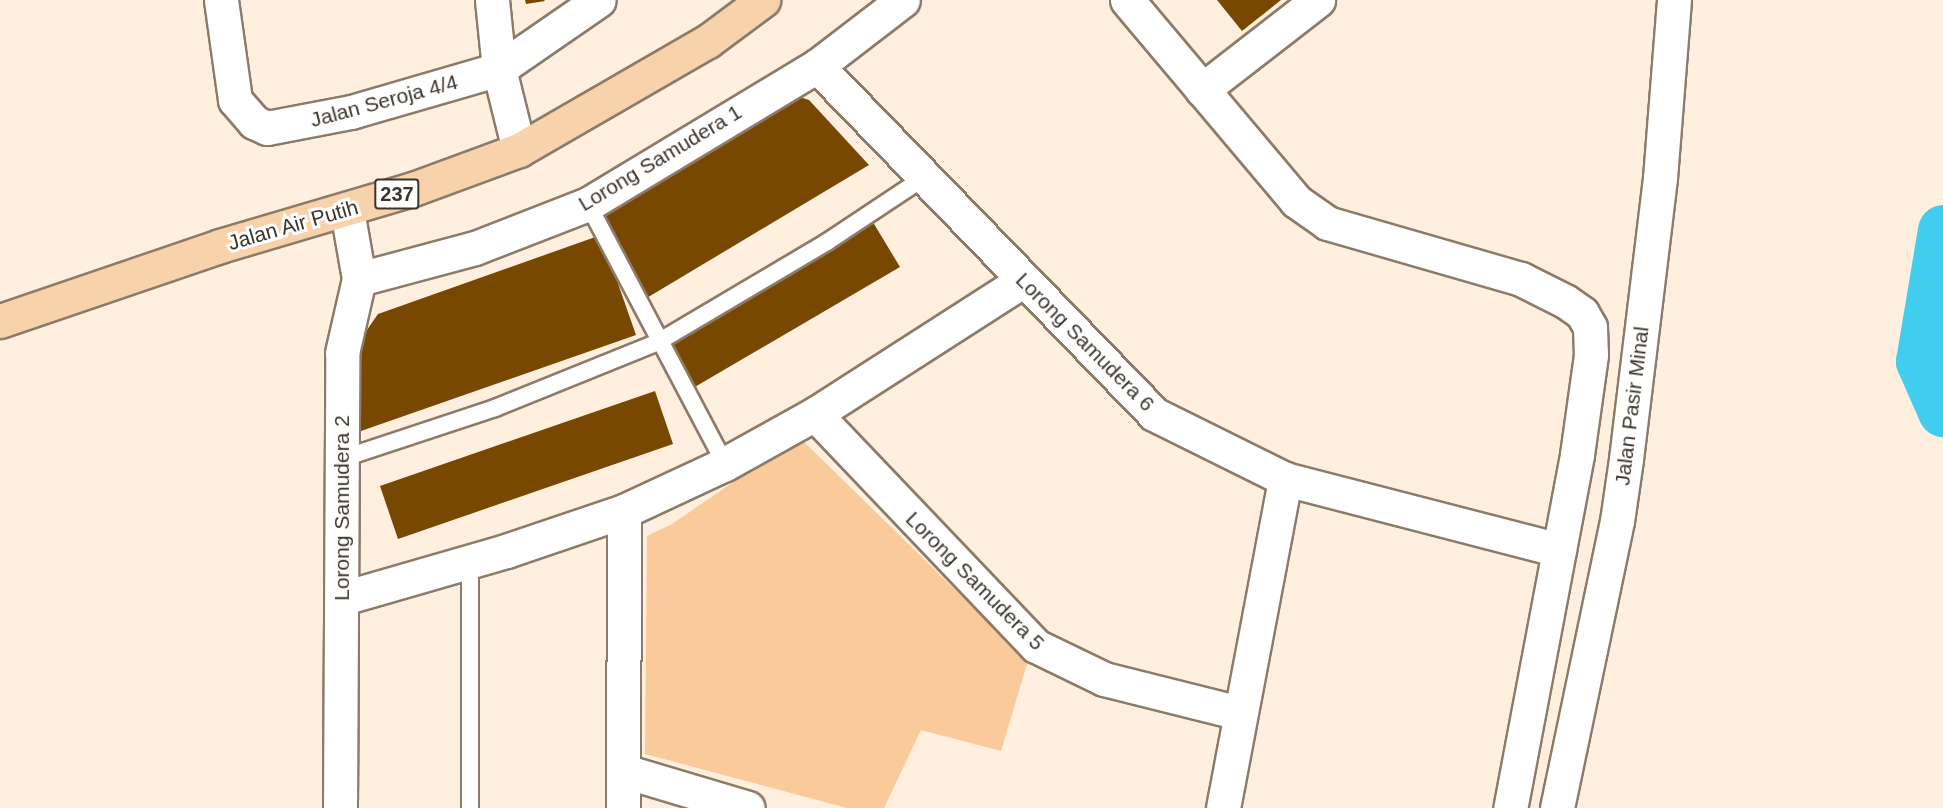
<!DOCTYPE html>
<html>
<head>
<meta charset="utf-8">
<style>
	body { margin:0 }
	#map { position:relative; width:1943px; height:808px; overflow:hidden; background:#ffefdf; font-family:Helvetica,sans-serif }
	div>[style] { position:absolute }
	[style*='--x'] { left:calc(var(--x)*1px); top:calc(var(--y)*1px); width:calc(var(--w)*1px); rotate:calc(var(--a)*1deg) }
	.green>* { inset:0; background:#faca9a }
	.river>* { height:51px; margin:-25.5px; padding:0 25.5px; transform-origin:25.5px; border-radius:25.5px; background:#40cdee }
	.building>* { inset:0; background:#784700 }
	.roads { filter:drop-shadow(2px 0 #8d7b69) drop-shadow(-2px 0 #8d7b69) drop-shadow(0 2px #8d7b69) drop-shadow(0 -2px #8d7b69) }
	.lane>* { height:16px; margin:-8px; padding:0 8px; transform-origin:8px; border-radius:8px; background:#fff }
	.street>* { height:33px; margin:-16.5px; padding:0 16.5px; transform-origin:16.5px; border-radius:16.5px; background:#fff }
	.primary>* { height:33px; margin:-16.5px; padding:0 16.5px; transform-origin:16.5px; border-radius:16.5px; background:#f7d2aa }
	span { translate:-50% -50%; white-space:nowrap; text-align:center; line-height:1.15; -webkit-text-stroke:6px #fff; paint-order:stroke }
	.shield-label span { padding:2px 4px; background:#fff; border:2px solid; border-radius:4px; -webkit-text-stroke-width:0 }
	.shield-label { font-size:20px; color:#3b342c; font-weight:700 }
	.street-label { font-size:21px; color:#3b342c }
</style>
</head>
<body>
<div id="map">
	<div class="green">
		<div style="clip-path:polygon(799px 437px,1028px 661px,1001px 751px,921px 730px,884px 808px,847px 808px,645px 754px,647px 536px,672px 524px)"></div>
	</div>
	<div class="river">
		<div style="--x:1943;--y:230;--w:133;--a:99.5"></div>
		<div style="--x:1921;--y:361;--w:55;--a:66.3"></div>
	</div>
	<div class="building">
		<div style="clip-path:polygon(525px 0,544px 0,545px 1px,526px 4px)"></div>
		<div style="clip-path:polygon(1217px 0,1281px 0,1242px 31px)"></div>
		<div style="clip-path:polygon(780px 91px,809px 100px,869px 165px,645px 299px,600px 206px)"></div>
		<div style="clip-path:polygon(871px 219px,900px 267px,693px 388px,665px 340px)"></div>
		<div style="clip-path:polygon(601px 235px,636px 335px,361px 431px,360px 340px,378px 314px)"></div>
		<div style="clip-path:polygon(655px 391px,673px 444px,398px 539px,380px 486px)"></div>
	</div>
	<div class="roads">
		<div class="lane">
			<div style="--x:588;--y:204;--w:294;--a:62.2"></div>
			<div style="--x:341;--y:459;--w:162;--a:-18.3"></div>
			<div style="--x:495;--y:408;--w:176;--a:-22"></div>
			<div style="--x:658;--y:342;--w:196;--a:-30.6"></div>
			<div style="--x:827;--y:242;--w:118;--a:-33.6"></div>
			<div style="--x:470;--y:808;--w:246;--a:-90"></div>
		</div>
		<div class="street">
			<div style="--x:221;--y:0;--w:101;--a:82"></div>
			<div style="--x:235;--y:100;--w:29;--a:49"></div>
			<div style="--x:254;--y:122;--w:14;--a:25"></div>
			<div style="--x:267;--y:128;--w:86;--a:-10.8"></div>
			<div style="--x:351;--y:112;--w:154;--a:-16.2"></div>
			<div style="--x:499;--y:69;--w:121;--a:-34.6"></div>
			<div style="--x:492;--y:0;--w:69;--a:84.2"></div>
			<div style="--x:499;--y:69;--w:83;--a:76.1"></div>
			<div style="--x:1127;--y:0;--w:263;--a:49.9"></div>
			<div style="--x:1296;--y:201;--w:38;--a:35"></div>
			<div style="--x:1327;--y:223;--w:202;--a:16.1"></div>
			<div style="--x:1521;--y:279;--w:49;--a:26.6"></div>
			<div style="--x:1565;--y:301;--w:21;--a:35"></div>
			<div style="--x:1582;--y:313;--w:16;--a:60"></div>
			<div style="--x:1590;--y:327;--w:28;--a:88"></div>
			<div style="--x:1591;--y:355;--w:101;--a:98"></div>
			<div style="--x:1577;--y:455;--w:359;--a:100.7"></div>
			<div style="--x:817;--y:66;--w:484;--a:45.9"></div>
			<div style="--x:1154;--y:414;--w:146;--a:26.4"></div>
			<div style="--x:1285;--y:479;--w:283;--a:14.5"></div>
			<div style="--x:1202;--y:90;--w:147;--a:-37.8"></div>
			<div style="--x:359;--y:279;--w:120;--a:-15"></div>
			<div style="--x:475;--y:248;--w:121;--a:-21.3"></div>
			<div style="--x:588;--y:204;--w:267;--a:-31.1"></div>
			<div style="--x:817;--y:66;--w:108;--a:-37.5"></div>
			<div style="--x:815;--y:414;--w:320;--a:46.4"></div>
			<div style="--x:1036;--y:646;--w:76;--a:25.9"></div>
			<div style="--x:1104;--y:679;--w:139;--a:14.1"></div>
			<div style="--x:343;--y:598;--w:170;--a:-16.1"></div>
			<div style="--x:506;--y:551;--w:125;--a:-18.7"></div>
			<div style="--x:624;--y:511;--w:111;--a:-25"></div>
			<div style="--x:725;--y:464;--w:103;--a:-29.1"></div>
			<div style="--x:815;--y:414;--w:248;--a:-32.7"></div>
			<div style="--x:624;--y:771;--w:129;--a:16.6"></div>
			<div style="--x:340;--y:808;--w:455;--a:-89.7"></div>
			<div style="--x:342;--y:353;--w:76;--a:-77.1"></div>
			<div style="--x:359;--y:279;--w:70;--a:-99.9"></div>
			<div style="--x:623;--y:808;--w:297;--a:-89.8"></div>
			<div style="--x:1223;--y:808;--w:335;--a:-79.3"></div>
			<div style="--x:1557;--y:808;--w:293;--a:-78.2"></div>
			<div style="--x:1617;--y:521;--w:63;--a:-81.7"></div>
			<div style="--x:1626;--y:459;--w:283;--a:-83.1"></div>
			<div style="--x:1660;--y:178;--w:179;--a:-85.5"></div>
		</div>
		<div class="primary">
			<div style="--x:0;--y:321;--w:232;--a:-18.8"></div>
			<div style="--x:220;--y:246;--w:201;--a:-16.5"></div>
			<div style="--x:413;--y:189;--w:113;--a:-20.2"></div>
			<div style="--x:519;--y:150;--w:218;--a:-30"></div>
			<div style="--x:708;--y:41;--w:69;--a:-36.7"></div>
		</div>
	</div>
	<div class="shield-label">
		<span style="left:397px;top:194px">237</span>
	</div>
	<div class="street-label">
		<span style="left:384px;top:101px;rotate:-15deg">Jalan Seroja 4/4</span>
		<span style="left:660px;top:158px;rotate:-31deg">Lorong Samudera 1</span>
		<span style="left:293px;top:225px;rotate:-16deg">Jalan Air Putih</span>
		<span style="left:1085px;top:342px;rotate:45deg">Lorong Samudera 6</span>
		<span style="left:1632px;top:406px;rotate:-83deg">Jalan Pasir Minal</span>
		<span style="left:342px;top:508px;rotate:-90deg">Lorong Samudera 2</span>
		<span style="left:975px;top:581px;rotate:45deg">Lorong Samudera 5</span>
	</div>
</div>
</body>
</html>
